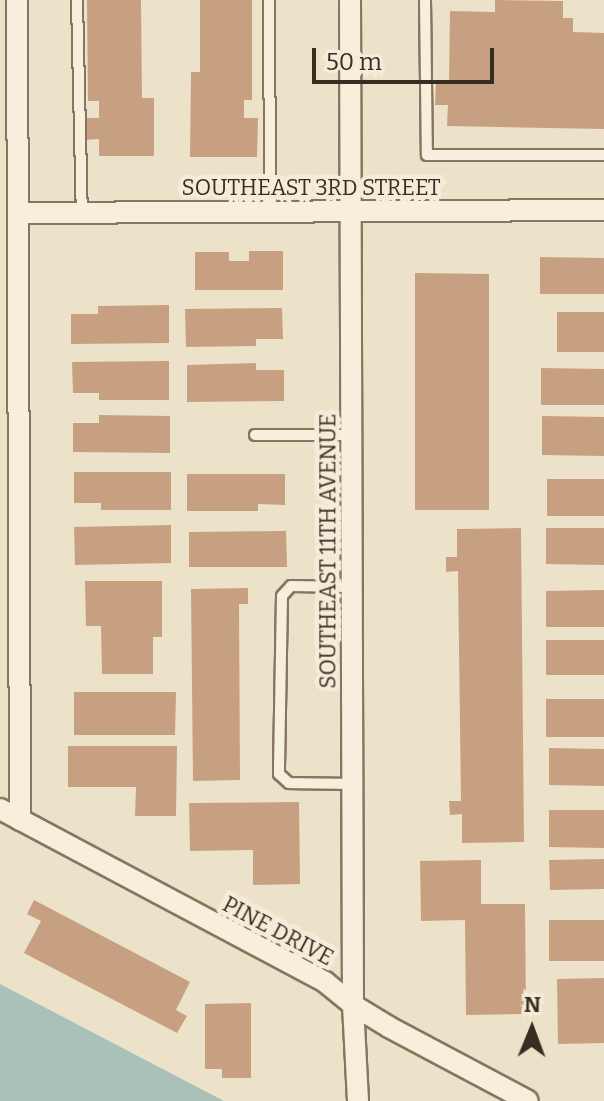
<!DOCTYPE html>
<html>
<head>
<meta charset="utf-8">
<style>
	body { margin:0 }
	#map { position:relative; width:604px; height:1101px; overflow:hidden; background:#ece2c9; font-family:Bitter,serif }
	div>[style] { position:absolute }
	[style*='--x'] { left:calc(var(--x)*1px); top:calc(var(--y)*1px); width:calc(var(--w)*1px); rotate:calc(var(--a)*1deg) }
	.water>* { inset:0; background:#aac1ba }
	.building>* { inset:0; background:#c7a082 }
	.roads { filter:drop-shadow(2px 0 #87755f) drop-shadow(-2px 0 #87755f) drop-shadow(0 2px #87755f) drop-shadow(0 -2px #87755f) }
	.service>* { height:10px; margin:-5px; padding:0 5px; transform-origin:5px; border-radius:5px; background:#f7efdc }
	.minor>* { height:20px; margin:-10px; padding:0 10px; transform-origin:10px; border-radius:10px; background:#f7efdc }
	span { translate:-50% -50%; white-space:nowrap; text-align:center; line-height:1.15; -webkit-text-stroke:8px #f4ecd9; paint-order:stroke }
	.street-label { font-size:22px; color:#392d21 }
	.north { position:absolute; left:492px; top:989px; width:80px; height:80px; -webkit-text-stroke:6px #f4ecd9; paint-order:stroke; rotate:1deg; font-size:22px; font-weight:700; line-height:32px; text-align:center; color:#392d21 }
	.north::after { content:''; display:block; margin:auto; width:28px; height:36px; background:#392d21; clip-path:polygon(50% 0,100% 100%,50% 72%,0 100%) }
	.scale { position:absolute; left:312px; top:48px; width:182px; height:36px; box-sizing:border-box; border:4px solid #392d21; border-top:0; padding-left:10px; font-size:24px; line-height:28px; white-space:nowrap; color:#392d21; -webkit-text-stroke:6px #f4ecd9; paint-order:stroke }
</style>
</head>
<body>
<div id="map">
	<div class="water">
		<div style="clip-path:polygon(0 984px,224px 1101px,0 1101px)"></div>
	</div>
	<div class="building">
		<div style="clip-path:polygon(87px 0,141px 0,142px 98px,154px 98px,154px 156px,99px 156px,99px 139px,84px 140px,84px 118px,99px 118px,99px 101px,88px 101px)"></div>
		<div style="clip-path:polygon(200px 0,252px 0,252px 100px,244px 100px,244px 118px,258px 118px,257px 157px,190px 157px,191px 72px,200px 72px)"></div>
		<div style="clip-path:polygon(495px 0,563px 1px,563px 18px,573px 18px,573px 32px,604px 33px,604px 129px,447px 126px,448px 105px,435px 105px,436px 83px,449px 83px,450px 11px,495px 12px)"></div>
		<div style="clip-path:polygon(249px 251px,283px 251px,283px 290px,195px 290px,195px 252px,229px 252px,229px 261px,249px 261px)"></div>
		<div style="clip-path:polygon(540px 257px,604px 258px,604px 294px,540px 294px)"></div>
		<div style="clip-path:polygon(415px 273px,489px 274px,489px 510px,415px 510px)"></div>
		<div style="clip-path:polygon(169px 305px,169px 343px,71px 344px,71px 314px,98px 314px,98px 306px)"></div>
		<div style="clip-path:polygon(282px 308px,283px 339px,256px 339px,256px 346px,186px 347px,185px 309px)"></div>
		<div style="clip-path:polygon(557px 312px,604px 312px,604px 352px,557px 352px)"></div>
		<div style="clip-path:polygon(169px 361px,169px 400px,99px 400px,99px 393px,73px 393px,72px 362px)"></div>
		<div style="clip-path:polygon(256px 363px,256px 370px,284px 370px,284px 401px,187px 402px,187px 365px)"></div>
		<div style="clip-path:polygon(541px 368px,604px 369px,604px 405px,541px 405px)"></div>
		<div style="clip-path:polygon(99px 415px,170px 416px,170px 453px,73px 452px,73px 423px,99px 423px)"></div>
		<div style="clip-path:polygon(542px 416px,604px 417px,604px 456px,542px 455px)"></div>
		<div style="clip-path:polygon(74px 472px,171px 472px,171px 510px,101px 510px,101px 503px,74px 503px)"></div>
		<div style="clip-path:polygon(187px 474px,285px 474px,285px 505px,258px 504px,258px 511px,187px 511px)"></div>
		<div style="clip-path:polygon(547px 479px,604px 479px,604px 516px,547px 516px)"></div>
		<div style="clip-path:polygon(171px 525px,171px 563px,75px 565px,74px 527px)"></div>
		<div style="clip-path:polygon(521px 528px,524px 842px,462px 843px,462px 814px,450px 815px,449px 801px,461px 801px,458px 571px,446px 572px,446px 557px,457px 557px,457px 529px)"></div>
		<div style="clip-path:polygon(546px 528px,604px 528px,604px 565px,546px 564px)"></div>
		<div style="clip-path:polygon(286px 531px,287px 567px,189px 567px,189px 532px)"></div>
		<div style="clip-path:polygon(85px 581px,162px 581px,162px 637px,153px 637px,153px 674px,102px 674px,101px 626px,86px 626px)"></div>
		<div style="clip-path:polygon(248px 588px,248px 604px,239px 604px,240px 780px,193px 781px,191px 589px)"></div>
		<div style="clip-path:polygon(604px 590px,604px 627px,546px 627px,546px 591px)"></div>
		<div style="clip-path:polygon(546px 640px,604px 640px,604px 675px,546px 675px)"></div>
		<div style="clip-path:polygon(74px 692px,176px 692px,175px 735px,74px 735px)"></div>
		<div style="clip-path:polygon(546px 699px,604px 699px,604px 737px,546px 737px)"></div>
		<div style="clip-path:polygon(68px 746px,177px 746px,176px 816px,135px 816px,136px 787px,68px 787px)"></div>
		<div style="clip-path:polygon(549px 748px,604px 749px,604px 786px,549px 785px)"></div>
		<div style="clip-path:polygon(299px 802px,300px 884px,253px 885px,253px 850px,190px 851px,189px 803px)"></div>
		<div style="clip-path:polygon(549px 810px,604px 810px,604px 848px,549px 847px)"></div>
		<div style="clip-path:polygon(604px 859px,604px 889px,550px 890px,549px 860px)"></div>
		<div style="clip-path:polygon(481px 860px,481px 904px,525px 904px,526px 1014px,466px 1015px,465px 920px,421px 921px,420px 861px)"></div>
		<div style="clip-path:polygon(34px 900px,190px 982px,176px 1010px,187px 1016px,177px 1033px,24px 953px,41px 921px,27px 914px)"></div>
		<div style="clip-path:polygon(549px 920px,604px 920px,604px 961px,549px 961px)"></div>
		<div style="clip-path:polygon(604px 978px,604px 1043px,558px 1044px,557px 979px)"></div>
		<div style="clip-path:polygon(251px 1003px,251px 1078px,222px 1078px,222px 1069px,205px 1069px,205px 1004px)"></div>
	</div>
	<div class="roads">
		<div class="service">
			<div style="--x:77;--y:0;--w:213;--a:88.7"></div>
			<div style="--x:269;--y:0;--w:212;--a:89.7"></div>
			<div style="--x:425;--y:0;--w:155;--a:89.3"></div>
			<div style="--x:427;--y:155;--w:177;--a:0"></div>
			<div style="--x:255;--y:435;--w:97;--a:0"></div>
			<div style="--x:352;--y:587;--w:61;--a:-179.1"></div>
			<div style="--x:291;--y:586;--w:13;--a:132"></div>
			<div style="--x:282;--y:596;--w:170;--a:91"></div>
			<div style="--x:279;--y:766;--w:8;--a:90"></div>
			<div style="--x:279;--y:774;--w:13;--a:42"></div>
			<div style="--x:289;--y:783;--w:63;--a:0.9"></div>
		</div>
		<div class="minor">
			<div style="--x:17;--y:0;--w:820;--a:89.79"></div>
			<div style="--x:350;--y:0;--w:1005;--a:89.83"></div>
			<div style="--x:353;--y:1005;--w:96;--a:87"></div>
			<div style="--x:18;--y:213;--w:586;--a:-0.29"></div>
			<div style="--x:0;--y:809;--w:368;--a:28"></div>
			<div style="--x:325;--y:982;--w:36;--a:39"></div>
			<div style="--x:353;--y:1005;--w:42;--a:31.4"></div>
			<div style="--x:389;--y:1027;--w:157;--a:28"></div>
		</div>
	</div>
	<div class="street-label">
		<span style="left:311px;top:188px">SOUTHEAST 3RD STREET</span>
		<span style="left:328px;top:551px;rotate:-90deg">SOUTHEAST 11TH AVENUE</span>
		<span style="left:278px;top:931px;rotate:28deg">PINE DRIVE</span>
	</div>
	<div class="north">N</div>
	<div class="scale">50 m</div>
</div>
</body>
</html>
